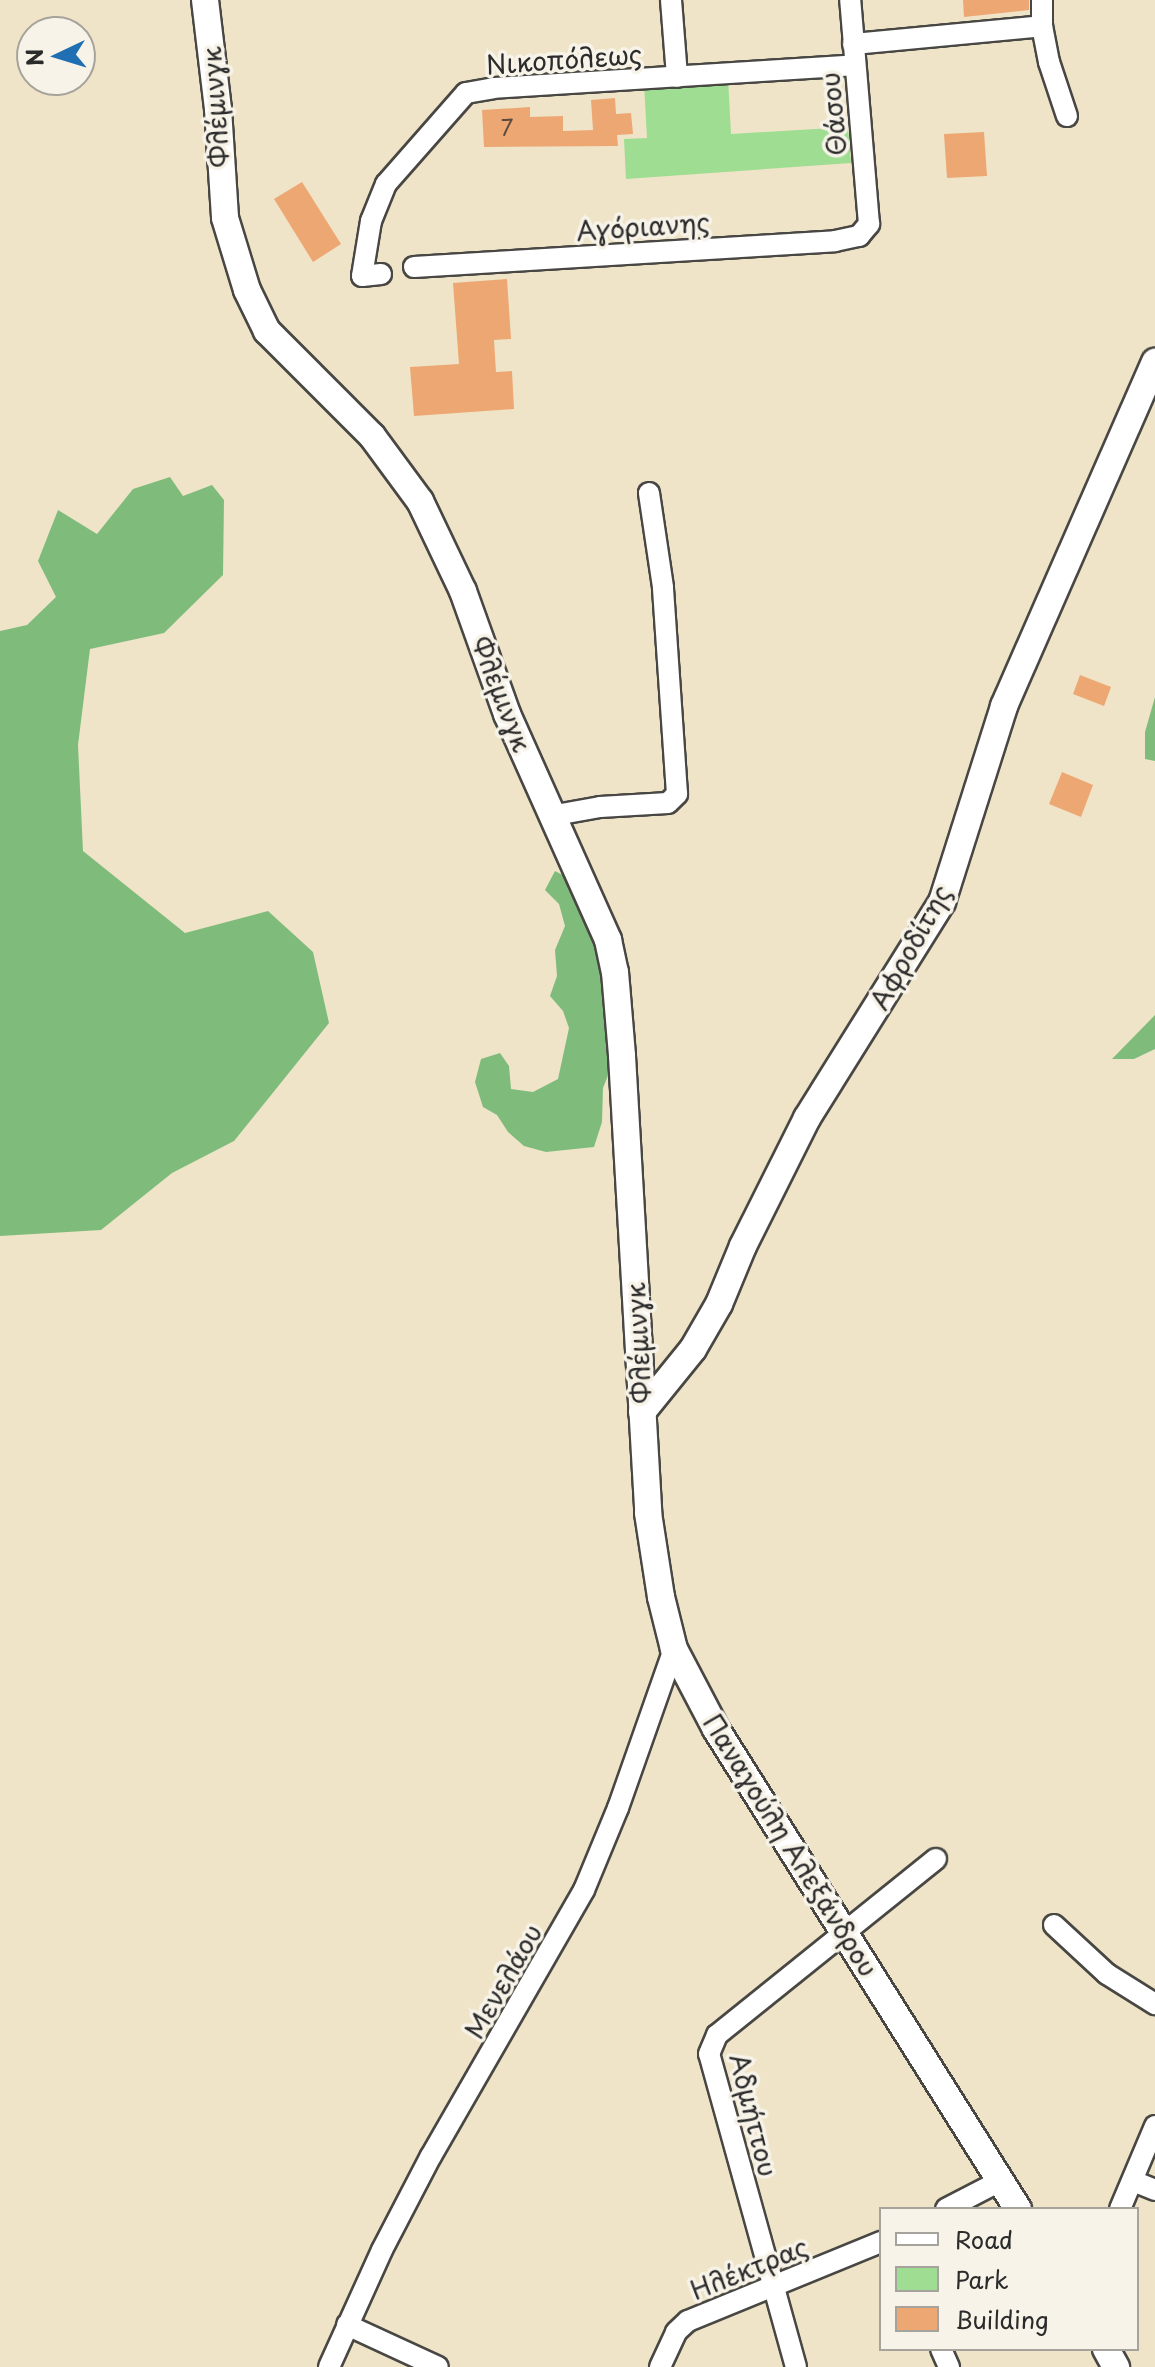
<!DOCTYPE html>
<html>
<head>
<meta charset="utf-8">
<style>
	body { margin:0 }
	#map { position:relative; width:1155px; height:2367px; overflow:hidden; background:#efe4c8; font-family:"Playpen Sans",sans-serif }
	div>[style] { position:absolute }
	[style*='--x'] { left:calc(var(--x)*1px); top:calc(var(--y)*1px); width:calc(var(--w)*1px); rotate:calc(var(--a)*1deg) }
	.green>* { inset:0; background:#9fdd92 }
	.forest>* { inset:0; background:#7fbc7c }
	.building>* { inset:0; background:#eda773 }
	.roads { filter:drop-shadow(2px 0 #484743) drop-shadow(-2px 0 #484743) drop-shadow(0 2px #484743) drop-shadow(0 -2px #484743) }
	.minor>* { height:20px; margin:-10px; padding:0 10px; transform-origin:10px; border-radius:10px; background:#fff }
	.tertiary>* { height:26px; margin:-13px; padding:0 13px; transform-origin:13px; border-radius:13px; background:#fff }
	span { translate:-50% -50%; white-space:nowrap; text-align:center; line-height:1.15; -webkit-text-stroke:7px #f7f3e8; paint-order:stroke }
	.number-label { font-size:22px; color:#5c4a3d }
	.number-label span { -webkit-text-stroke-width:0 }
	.street-label { font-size:26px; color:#2b2b2b }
	.legend { position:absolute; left:879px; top:2207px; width:260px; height:144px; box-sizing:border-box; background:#f7f3e8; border:2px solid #a5a39c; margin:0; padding:10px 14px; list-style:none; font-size:24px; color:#2b2b2b }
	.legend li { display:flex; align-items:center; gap:16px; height:40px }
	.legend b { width:40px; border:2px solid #a5a39c }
	.north { position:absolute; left:16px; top:16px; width:80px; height:80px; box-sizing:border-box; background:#f7f3e8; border:2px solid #a5a39c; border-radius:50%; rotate:266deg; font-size:22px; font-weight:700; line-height:32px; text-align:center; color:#2b2b2b }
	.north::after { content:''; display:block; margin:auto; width:28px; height:36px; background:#1f6fb2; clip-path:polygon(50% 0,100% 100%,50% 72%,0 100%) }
</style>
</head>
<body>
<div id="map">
	<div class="green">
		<div style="clip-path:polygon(728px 78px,731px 134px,848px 127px,851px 163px,626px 179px,624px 139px,647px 138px,644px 84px)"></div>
	</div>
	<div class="forest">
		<div style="clip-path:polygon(170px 477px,183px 496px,212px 485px,224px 500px,223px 575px,164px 633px,90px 649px,78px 745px,83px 851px,185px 933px,268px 911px,313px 952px,329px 1023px,234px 1141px,172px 1173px,101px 1230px,0 1236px,0 631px,27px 625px,56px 597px,38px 561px,58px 510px,97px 534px,133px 489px)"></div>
		<div style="clip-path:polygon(1155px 697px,1155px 761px,1145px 759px,1145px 732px)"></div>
		<div style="clip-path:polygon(555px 871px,576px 882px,589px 907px,613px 1012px,604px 1025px,611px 1032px,611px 1068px,603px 1088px,602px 1122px,594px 1147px,546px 1152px,524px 1146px,508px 1132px,497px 1115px,483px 1107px,475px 1082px,481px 1059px,500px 1053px,509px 1066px,511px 1089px,533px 1092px,558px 1079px,569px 1028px,563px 1011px,550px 996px,557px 976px,555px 950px,565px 926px,559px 904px,545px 890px)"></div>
		<div style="clip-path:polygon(1155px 1015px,1155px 1049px,1134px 1059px,1112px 1059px)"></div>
	</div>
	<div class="building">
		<div style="clip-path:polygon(963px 0,1029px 0,1029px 10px,964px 17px)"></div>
		<div style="clip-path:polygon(615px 98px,616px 114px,631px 113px,633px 134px,617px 135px,618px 146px,484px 147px,482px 110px,530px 107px,530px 117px,563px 116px,563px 131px,593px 130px,591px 100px)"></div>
		<div style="clip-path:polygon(984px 132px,987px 176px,947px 178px,944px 134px)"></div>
		<div style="clip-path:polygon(302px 182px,341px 244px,313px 262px,274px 199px)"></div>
		<div style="clip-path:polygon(507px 279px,511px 339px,494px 340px,496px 372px,512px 371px,514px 409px,414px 416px,410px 367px,459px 364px,453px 283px)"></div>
		<div style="clip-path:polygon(1080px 675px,1111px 687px,1104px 706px,1073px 694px)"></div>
		<div style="clip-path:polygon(1062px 772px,1093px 785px,1081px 817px,1049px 804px)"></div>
	</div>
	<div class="roads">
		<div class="minor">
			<div style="--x:671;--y:0;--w:77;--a:85.5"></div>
			<div style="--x:1042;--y:0;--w:26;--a:90"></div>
			<div style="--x:1042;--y:26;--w:37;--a:79"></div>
			<div style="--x:1049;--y:62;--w:57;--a:71.6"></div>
			<div style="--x:853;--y:44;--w:190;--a:-5.4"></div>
			<div style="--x:414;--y:267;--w:422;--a:-3.5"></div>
			<div style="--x:835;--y:241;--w:25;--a:-12"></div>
			<div style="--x:859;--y:236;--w:16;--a:-50"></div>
			<div style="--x:869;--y:224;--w:225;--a:-94.8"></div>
			<div style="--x:381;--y:274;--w:19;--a:174"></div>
			<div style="--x:362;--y:276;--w:56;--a:-80.7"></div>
			<div style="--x:371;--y:221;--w:40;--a:-68"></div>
			<div style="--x:386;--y:184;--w:121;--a:-48.7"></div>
			<div style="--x:466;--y:93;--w:27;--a:-10"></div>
			<div style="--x:493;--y:88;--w:362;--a:-3.6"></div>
			<div style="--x:550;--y:816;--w:51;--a:-10.2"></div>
			<div style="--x:600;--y:807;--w:68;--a:-3.4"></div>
			<div style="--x:668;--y:803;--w:13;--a:-45"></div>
			<div style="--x:677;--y:794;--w:207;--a:-93.9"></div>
			<div style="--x:663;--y:587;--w:95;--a:-98.5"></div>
			<div style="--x:1054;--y:1925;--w:72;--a:42.8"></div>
			<div style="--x:1107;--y:1974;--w:57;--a:32"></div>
			<div style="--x:1133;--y:2181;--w:24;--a:22"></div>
			<div style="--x:946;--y:2209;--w:61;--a:-27.4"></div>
			<div style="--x:1120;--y:2209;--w:90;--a:-67.1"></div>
			<div style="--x:347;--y:2325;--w:100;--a:24.8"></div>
			<div style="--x:941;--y:2349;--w:20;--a:66"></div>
			<div style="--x:329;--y:2367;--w:128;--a:-65.6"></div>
			<div style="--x:382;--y:2250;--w:106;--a:-62.5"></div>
			<div style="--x:431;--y:2156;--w:307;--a:-60.1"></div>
			<div style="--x:584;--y:1890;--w:89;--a:-67.5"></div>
			<div style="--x:618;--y:1808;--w:169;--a:-70.6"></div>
			<div style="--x:660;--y:2367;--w:38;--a:-65"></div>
			<div style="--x:676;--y:2332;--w:16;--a:-43"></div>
			<div style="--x:688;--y:2321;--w:209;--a:-22.3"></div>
			<div style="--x:796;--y:2367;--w:325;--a:-105.5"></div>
			<div style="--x:709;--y:2054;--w:21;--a:-67"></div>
			<div style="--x:717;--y:2035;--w:281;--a:-38.8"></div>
		</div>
		<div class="tertiary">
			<div style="--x:205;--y:0;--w:110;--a:83.2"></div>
			<div style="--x:218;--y:109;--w:109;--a:86.3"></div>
			<div style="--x:225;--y:218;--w:75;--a:73"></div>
			<div style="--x:247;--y:290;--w:46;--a:64"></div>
			<div style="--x:267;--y:331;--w:148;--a:45"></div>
			<div style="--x:372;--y:436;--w:81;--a:53.6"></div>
			<div style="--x:420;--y:501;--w:100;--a:64.5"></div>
			<div style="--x:463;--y:591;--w:131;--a:70.3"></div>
			<div style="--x:507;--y:714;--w:248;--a:65.9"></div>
			<div style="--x:608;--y:940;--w:33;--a:78"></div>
			<div style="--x:615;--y:972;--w:84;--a:85.2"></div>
			<div style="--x:622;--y:1056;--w:458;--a:86.7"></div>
			<div style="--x:648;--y:1513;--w:85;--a:81.2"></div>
			<div style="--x:661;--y:1597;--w:54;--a:76"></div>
			<div style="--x:674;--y:1649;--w:90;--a:62.3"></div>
			<div style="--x:716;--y:1729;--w:567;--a:57.82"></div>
			<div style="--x:642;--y:1412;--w:81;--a:-51"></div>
			<div style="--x:693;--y:1349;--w:52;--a:-60"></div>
			<div style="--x:719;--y:1304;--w:63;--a:-67.5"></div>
			<div style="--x:743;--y:1246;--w:143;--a:-63.4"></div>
			<div style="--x:807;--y:1118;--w:255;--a:-58"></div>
			<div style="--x:942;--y:902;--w:206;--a:-72.4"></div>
			<div style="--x:1004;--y:706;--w:376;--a:-66.3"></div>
			<div style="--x:1106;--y:2349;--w:21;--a:61"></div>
		</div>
	</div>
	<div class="number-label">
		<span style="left:507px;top:127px">7</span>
	</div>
	<div class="street-label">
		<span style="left:564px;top:59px;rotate:-4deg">Νικοπόλεως</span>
		<span style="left:215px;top:107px;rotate:-94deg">Φλέμινγκ</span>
		<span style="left:833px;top:114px;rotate:-95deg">Θάσου</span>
		<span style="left:643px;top:226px;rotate:-4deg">Αγόριανης</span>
		<span style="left:502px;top:694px;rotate:69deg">Φλέμινγκ</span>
		<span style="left:910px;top:947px;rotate:-61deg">Αφροδίτης</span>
		<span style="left:638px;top:1343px;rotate:-93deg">Φλέμινγκ</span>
		<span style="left:791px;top:1845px;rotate:58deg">Παναγούλη Αλεξάνδρου</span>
		<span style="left:503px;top:1981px;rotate:-60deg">Μενελάου</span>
		<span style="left:754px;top:2115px;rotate:76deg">Αδμήττου</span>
		<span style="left:749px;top:2268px;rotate:-22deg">Ηλέκτρας</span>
	</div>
	<ul class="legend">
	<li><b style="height:10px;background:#fff"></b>Road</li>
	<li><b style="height:22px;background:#9fdd92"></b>Park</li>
	<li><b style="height:22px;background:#eda773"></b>Building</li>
	</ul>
	<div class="north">N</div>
</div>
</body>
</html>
